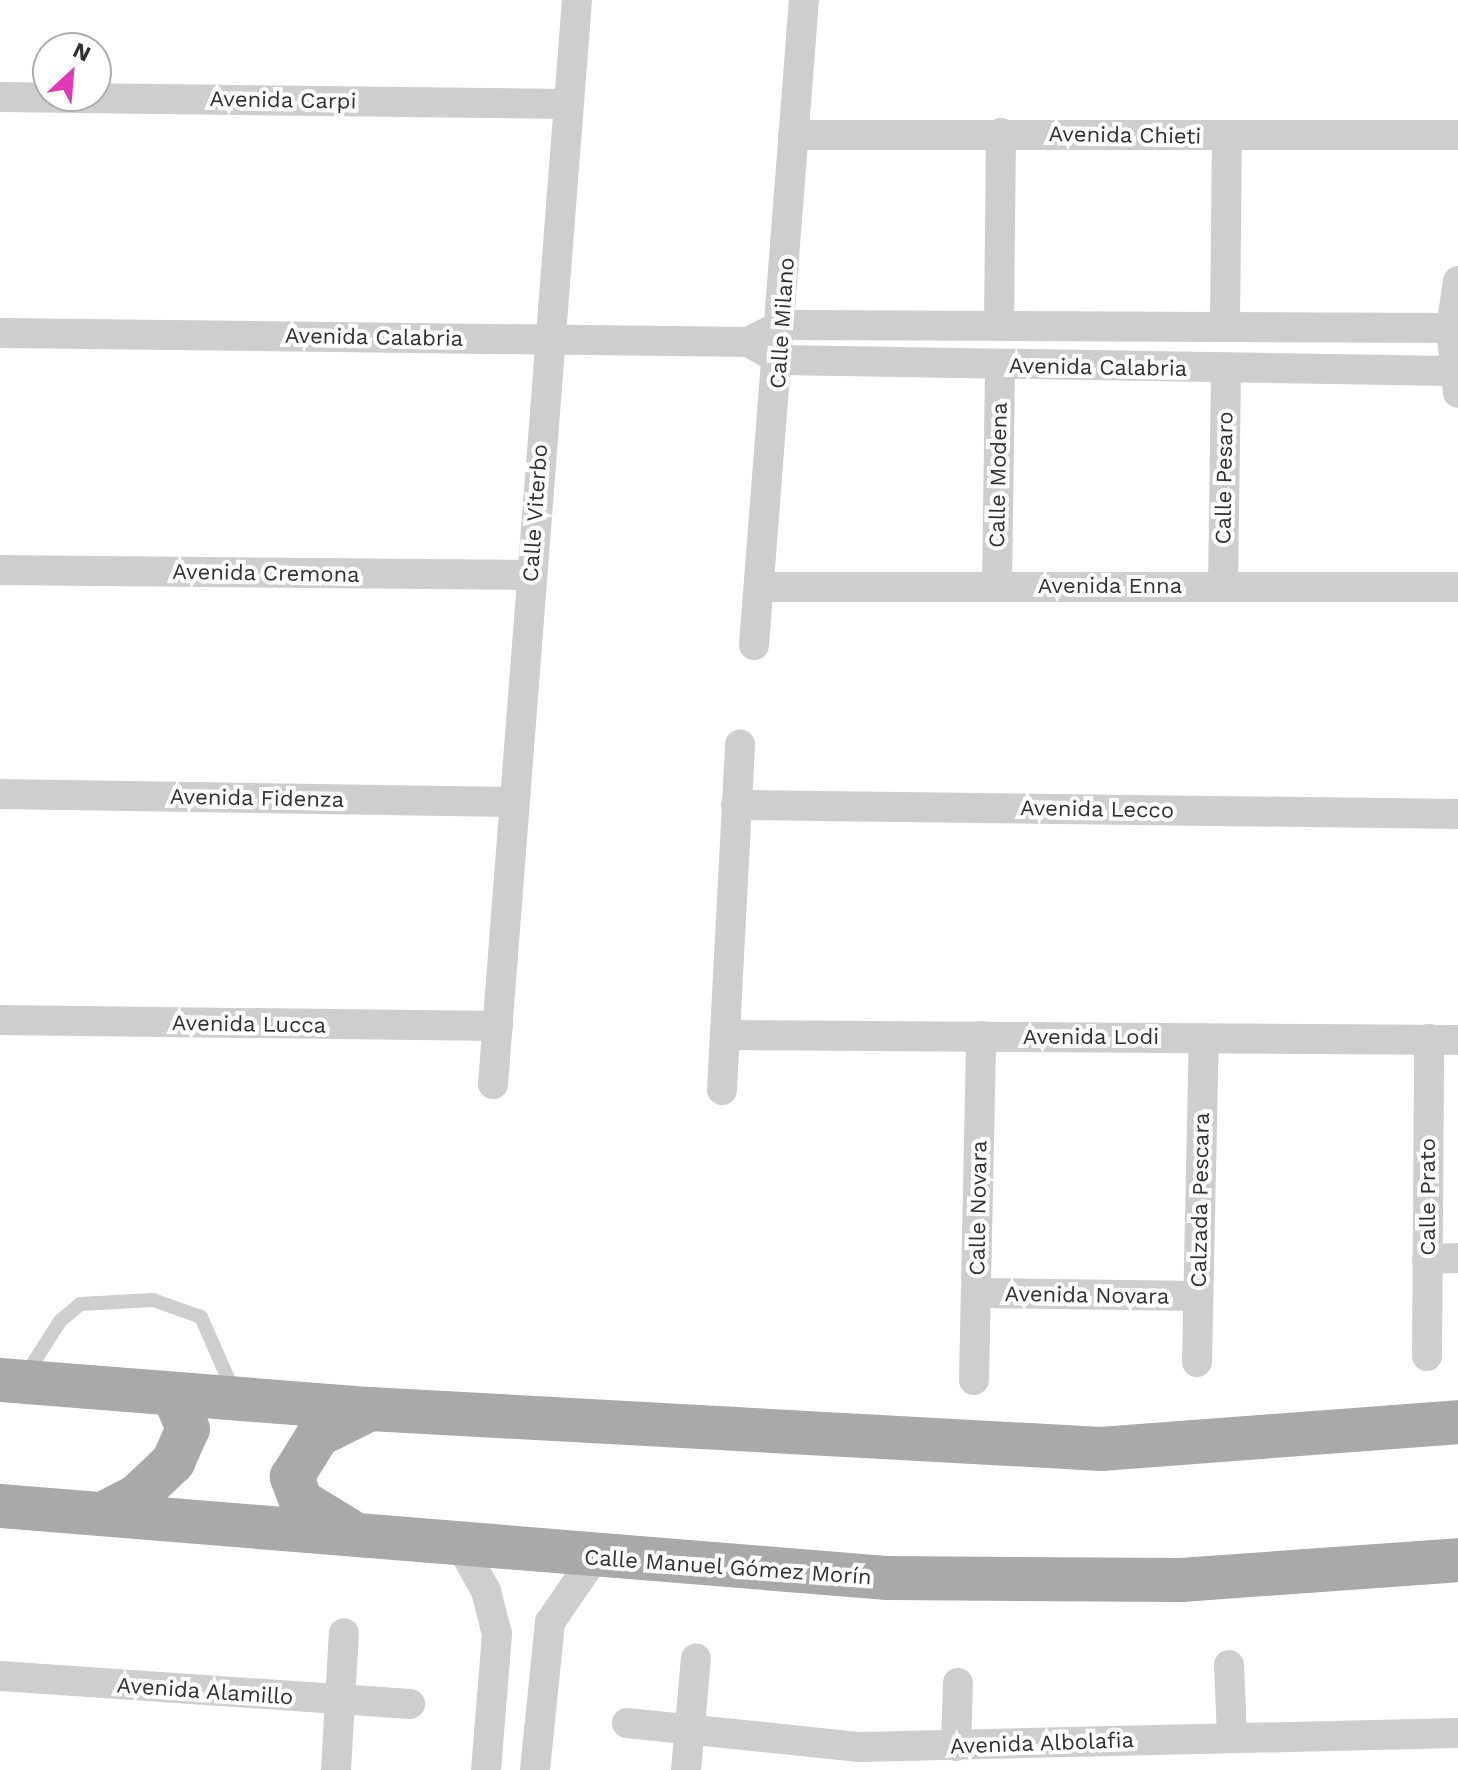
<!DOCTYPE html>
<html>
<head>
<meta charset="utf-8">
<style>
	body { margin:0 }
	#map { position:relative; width:1458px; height:1770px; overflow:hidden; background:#fff; font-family:"Work Sans",sans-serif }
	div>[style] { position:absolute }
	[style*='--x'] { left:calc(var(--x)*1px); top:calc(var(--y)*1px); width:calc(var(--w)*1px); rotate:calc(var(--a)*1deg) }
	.service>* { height:14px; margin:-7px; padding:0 7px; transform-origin:7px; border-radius:7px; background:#cecece }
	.minor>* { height:30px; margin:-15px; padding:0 15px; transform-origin:15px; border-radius:15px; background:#cecece }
	.primary>* { height:44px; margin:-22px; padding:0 22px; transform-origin:22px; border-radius:22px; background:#a9a9a9 }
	span { translate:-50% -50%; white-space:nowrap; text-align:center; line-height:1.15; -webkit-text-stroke:8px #fff; paint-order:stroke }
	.street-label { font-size:22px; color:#313131 }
	.north { position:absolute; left:32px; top:32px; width:80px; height:80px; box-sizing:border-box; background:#fff; border:2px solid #adadad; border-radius:50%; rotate:26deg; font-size:22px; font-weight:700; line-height:32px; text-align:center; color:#313131 }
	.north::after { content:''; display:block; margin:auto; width:28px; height:36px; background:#e338b8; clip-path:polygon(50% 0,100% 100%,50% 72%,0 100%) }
</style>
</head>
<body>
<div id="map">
	<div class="service">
		<div style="--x:25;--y:1376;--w:65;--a:-57.5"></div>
		<div style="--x:60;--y:1321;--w:26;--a:-40"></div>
		<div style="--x:80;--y:1304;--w:73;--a:-3.1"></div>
		<div style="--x:153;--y:1300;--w:51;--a:19.5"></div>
		<div style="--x:201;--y:1317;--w:82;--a:66.3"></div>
	</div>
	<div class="minor">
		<div style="--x:0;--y:97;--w:567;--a:0.71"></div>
		<div style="--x:793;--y:135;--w:665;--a:0"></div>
		<div style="--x:1458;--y:281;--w:48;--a:98.5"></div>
		<div style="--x:1451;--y:328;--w:65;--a:83.9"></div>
		<div style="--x:999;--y:324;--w:191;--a:-89.4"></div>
		<div style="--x:1225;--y:325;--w:189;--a:-89.4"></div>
		<div style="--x:0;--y:333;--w:748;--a:0.69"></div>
		<div style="--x:748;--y:342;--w:38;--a:-27"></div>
		<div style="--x:782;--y:325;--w:669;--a:0.26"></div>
		<div style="--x:748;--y:342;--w:37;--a:29"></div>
		<div style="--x:780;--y:360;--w:673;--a:0.94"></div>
		<div style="--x:0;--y:570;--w:531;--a:0.54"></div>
		<div style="--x:997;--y:585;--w:221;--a:-89.2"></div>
		<div style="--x:1223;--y:586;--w:216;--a:-89.2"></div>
		<div style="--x:762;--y:587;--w:696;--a:0"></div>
		<div style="--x:754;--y:645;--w:647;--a:-85.57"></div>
		<div style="--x:0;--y:794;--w:514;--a:0.89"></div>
		<div style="--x:736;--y:805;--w:722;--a:0.71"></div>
		<div style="--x:0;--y:1020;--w:498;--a:0.7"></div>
		<div style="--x:725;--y:1035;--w:733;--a:0.39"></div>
		<div style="--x:493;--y:1084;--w:1087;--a:-85.57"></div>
		<div style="--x:722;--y:1090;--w:346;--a:-87"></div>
		<div style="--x:1427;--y:1259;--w:31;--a:-2"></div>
		<div style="--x:976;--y:1293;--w:222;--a:0.8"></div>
		<div style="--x:1427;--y:1356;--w:317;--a:-89.6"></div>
		<div style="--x:1197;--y:1362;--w:324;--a:-88.8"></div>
		<div style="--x:974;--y:1380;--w:344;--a:-88.8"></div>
		<div style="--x:462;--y:1548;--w:49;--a:60.8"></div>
		<div style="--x:486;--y:1591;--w:44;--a:75.7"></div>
		<div style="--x:497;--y:1634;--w:136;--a:94.6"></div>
		<div style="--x:1229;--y:1665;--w:73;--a:87.6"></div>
		<div style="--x:0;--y:1676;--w:411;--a:3.9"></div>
		<div style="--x:627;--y:1723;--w:234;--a:5.9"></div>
		<div style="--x:860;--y:1747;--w:598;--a:-1.34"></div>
		<div style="--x:956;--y:1746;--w:63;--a:-88.2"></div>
		<div style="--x:336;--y:1770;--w:137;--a:-86.7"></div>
		<div style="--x:535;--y:1770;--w:149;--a:-84.2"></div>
		<div style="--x:550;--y:1622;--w:78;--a:-55.5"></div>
		<div style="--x:686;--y:1770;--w:112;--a:-84.9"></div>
	</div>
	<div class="primary">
		<div style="--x:0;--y:1380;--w:371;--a:4.5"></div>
		<div style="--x:370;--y:1409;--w:732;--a:3.13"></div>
		<div style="--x:1101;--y:1449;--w:358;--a:-4.3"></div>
		<div style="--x:0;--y:1506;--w:891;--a:4.64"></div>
		<div style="--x:888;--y:1578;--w:293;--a:0.4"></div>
		<div style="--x:1181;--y:1580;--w:278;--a:-4.1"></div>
		<div style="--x:104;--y:1513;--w:37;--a:-27"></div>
		<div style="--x:137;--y:1496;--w:50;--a:-43.4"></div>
		<div style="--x:173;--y:1462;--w:36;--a:-66"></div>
		<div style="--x:188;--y:1429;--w:38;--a:-113"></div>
		<div style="--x:350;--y:1531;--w:57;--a:-148.5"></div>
		<div style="--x:301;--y:1501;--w:26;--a:-111"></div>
		<div style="--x:292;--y:1477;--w:49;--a:-58.2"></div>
		<div style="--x:318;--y:1435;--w:58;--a:-26.6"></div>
	</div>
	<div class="street-label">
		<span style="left:283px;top:100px;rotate:1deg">Avenida Carpi</span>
		<span style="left:1125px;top:135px;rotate:1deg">Avenida Chieti</span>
		<span style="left:782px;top:323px;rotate:-86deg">Calle Milano</span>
		<span style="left:374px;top:337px;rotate:1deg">Avenida Calabria</span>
		<span style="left:1098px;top:367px;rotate:1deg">Avenida Calabria</span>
		<span style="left:998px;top:475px;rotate:-89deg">Calle Modena</span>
		<span style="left:1224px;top:478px;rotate:-89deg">Calle Pesaro</span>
		<span style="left:535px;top:513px;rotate:-86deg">Calle Viterbo</span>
		<span style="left:266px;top:573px;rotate:1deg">Avenida Cremona</span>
		<span style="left:1110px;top:586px">Avenida Enna</span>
		<span style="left:257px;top:798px;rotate:1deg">Avenida Fidenza</span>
		<span style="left:1097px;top:809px;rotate:1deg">Avenida Lecco</span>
		<span style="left:249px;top:1024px;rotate:1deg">Avenida Lucca</span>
		<span style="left:1091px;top:1037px">Avenida Lodi</span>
		<span style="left:1428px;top:1197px;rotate:-90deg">Calle Prato</span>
		<span style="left:1200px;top:1200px;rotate:-89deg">Calzada Pescara</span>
		<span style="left:978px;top:1208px;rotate:-89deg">Calle Novara</span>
		<span style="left:1087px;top:1295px;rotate:1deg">Avenida Novara</span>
		<span style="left:728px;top:1567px;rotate:4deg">Calle Manuel Gómez Morín</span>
		<span style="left:205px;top:1691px;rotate:4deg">Avenida Alamillo</span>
		<span style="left:1042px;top:1743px;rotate:-2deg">Avenida Albolafia</span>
	</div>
	<div class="north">N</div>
</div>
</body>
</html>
